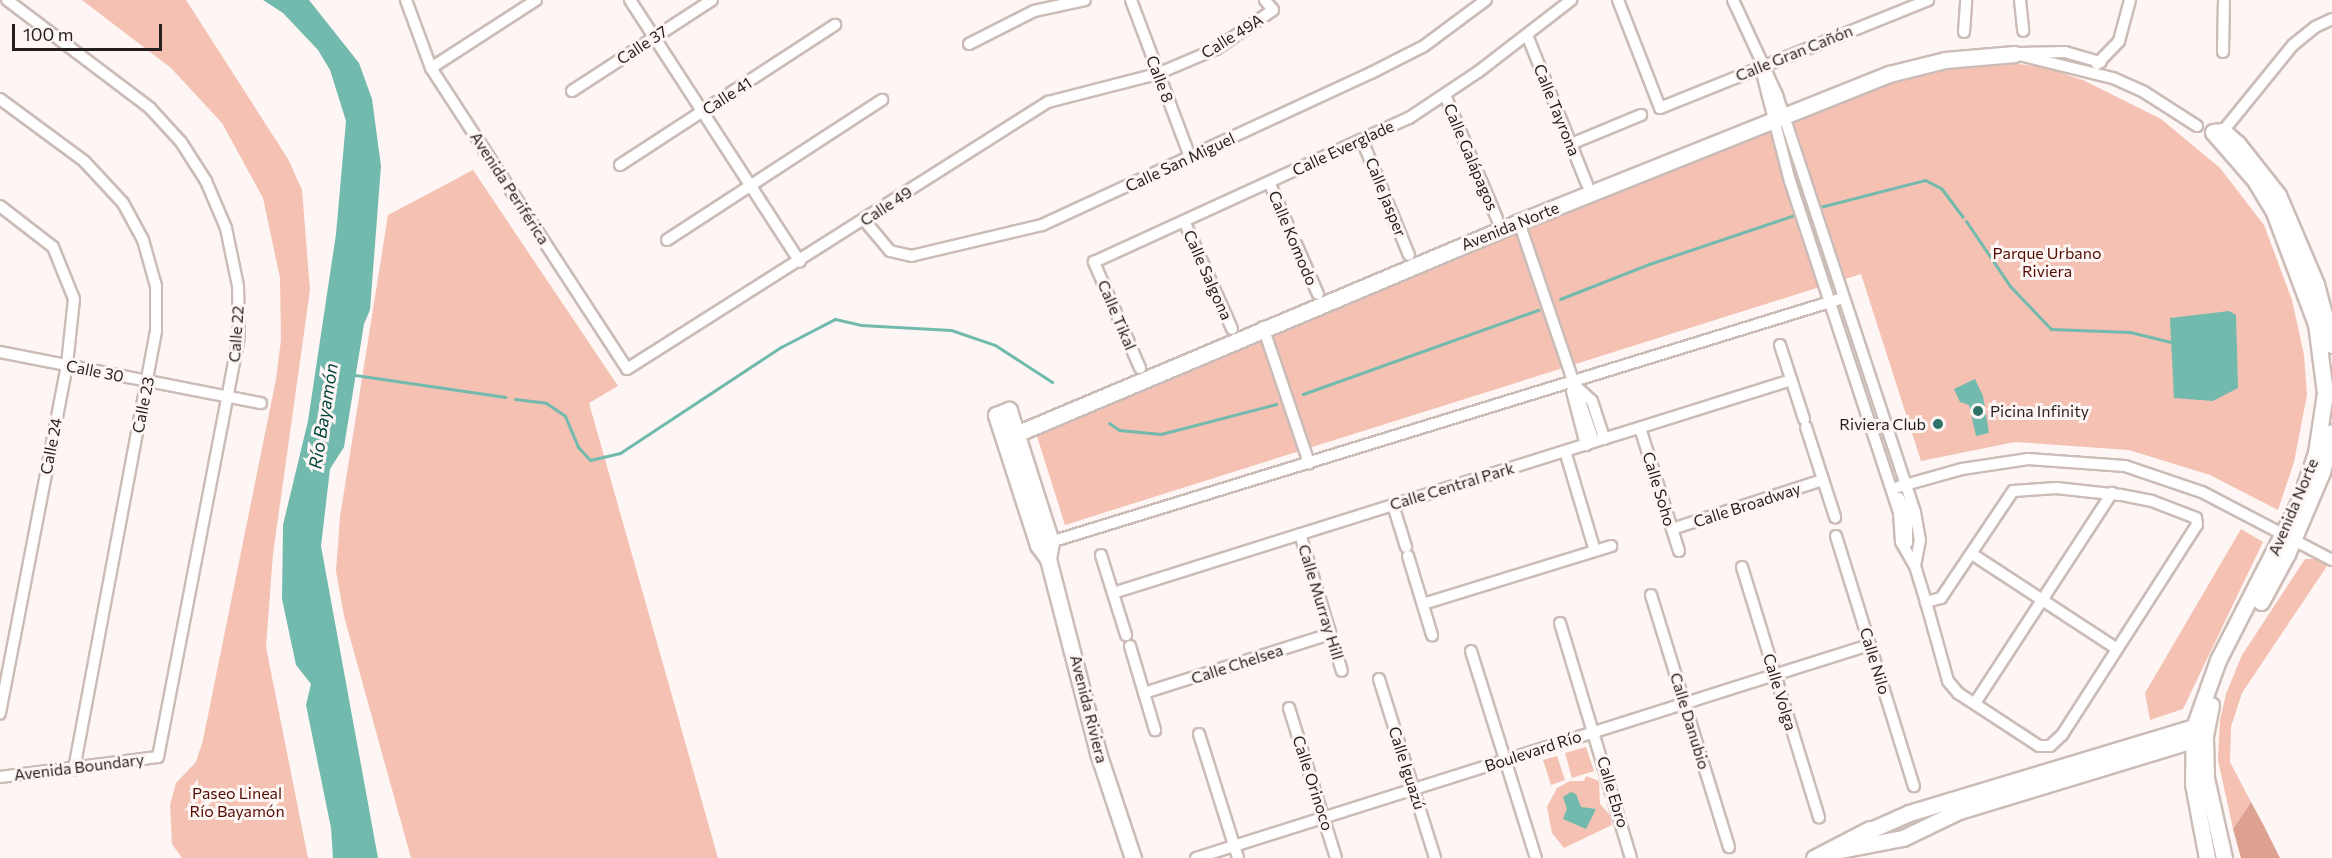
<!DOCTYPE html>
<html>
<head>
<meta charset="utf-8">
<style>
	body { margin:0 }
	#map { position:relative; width:2332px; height:858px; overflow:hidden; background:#fdf6f4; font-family:Commissioner,sans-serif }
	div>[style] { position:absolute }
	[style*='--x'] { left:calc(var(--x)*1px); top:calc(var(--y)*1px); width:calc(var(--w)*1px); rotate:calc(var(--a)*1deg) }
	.green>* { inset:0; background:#f4c1b3 }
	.forest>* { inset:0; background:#dca191 }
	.water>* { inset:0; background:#72baad }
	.stream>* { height:3px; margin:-1.5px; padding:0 1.5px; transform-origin:1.5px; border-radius:1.5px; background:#72baad }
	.roads { filter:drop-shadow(2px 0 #ccbcb7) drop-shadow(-2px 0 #ccbcb7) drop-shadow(0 2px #ccbcb7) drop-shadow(0 -2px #ccbcb7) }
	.street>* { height:10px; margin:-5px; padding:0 5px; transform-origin:5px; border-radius:5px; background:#fff }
	.secondary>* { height:15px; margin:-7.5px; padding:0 7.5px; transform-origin:7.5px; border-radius:7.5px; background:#fff }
	.dots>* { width:16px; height:16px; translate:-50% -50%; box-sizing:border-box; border:3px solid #fdf6f4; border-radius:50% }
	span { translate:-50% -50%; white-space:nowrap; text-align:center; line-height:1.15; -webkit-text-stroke:6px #fdf6f4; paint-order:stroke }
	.street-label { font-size:16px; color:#241e1c }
	.park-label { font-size:16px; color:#530c00 }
	.poi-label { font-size:16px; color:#241e1c }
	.left { translate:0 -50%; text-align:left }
	.right { translate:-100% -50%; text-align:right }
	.water-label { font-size:18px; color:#00443c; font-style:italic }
	.scale { position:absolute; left:12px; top:24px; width:150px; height:27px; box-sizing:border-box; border:3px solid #241e1c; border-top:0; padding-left:8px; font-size:18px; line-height:21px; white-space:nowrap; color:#241e1c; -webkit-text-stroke:4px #fdf6f4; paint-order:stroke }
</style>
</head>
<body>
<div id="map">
	<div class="green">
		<div style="clip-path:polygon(82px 0,186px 0,288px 159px,302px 190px,310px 290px,273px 554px,266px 647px,308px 858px,182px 858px,172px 844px,170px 805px,176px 783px,196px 762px,203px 740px,276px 379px,281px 340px,280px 278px,263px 198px,222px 123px,171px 68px)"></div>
		<div style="clip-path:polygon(2003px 62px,2043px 67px,2083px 80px,2161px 119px,2220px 168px,2264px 225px,2292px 300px,2304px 355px,2307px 395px,2294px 462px,2278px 510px,2210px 475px,2129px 450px,2015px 442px,1921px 461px,1861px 274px,1065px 525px,1035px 430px,1203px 357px,1867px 91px,1913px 76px,1968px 67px,1973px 63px)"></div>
		<div style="clip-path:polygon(473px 170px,618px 386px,589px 403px,718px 858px,411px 858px,344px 616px,336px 571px,340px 517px,388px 215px)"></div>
		<div style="clip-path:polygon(2241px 529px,2263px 542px,2183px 709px,2150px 720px,2145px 693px)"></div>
		<div style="clip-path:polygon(2305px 559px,2317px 559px,2327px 566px,2242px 693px,2231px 727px,2230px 762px,2251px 802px,2233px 829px,2218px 760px,2220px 720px,2226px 694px,2242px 655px)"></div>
		<div style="clip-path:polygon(1586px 747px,1594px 771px,1572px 778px,1565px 753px)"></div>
		<div style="clip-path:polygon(1557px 756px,1565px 780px,1551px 785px,1543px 760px)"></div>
		<div style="clip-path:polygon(1586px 776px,1599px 781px,1600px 804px,1610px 815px,1612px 825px,1564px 848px,1552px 833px,1547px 807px,1557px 788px,1570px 781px,1584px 781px)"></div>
	</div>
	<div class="forest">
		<div style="clip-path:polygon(2251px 802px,2264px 826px,2280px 858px,2241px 858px,2233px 829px)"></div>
	</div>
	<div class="water">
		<div style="clip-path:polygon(263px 0,309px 0,359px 63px,372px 99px,381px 166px,370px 310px,364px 324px,344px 447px,330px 469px,321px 546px,378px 858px,333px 858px,331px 828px,306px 705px,311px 684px,296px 665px,282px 599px,283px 525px,308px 421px,336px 234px,346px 121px,330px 70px,318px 50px,283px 13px)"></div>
		<div style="clip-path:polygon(2229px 311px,2236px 315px,2238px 388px,2213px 401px,2174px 398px,2170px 318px)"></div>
		<div style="clip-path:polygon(1975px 379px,1983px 396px,1989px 433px,1976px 436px,1969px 405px,1960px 402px,1954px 389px)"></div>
		<div style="clip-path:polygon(1571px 792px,1576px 794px,1581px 807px,1596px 809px,1586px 829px,1563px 819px,1567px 809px,1563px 797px)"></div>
	</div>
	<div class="stream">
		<div style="--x:1820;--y:207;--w:108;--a:-14.4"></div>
		<div style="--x:1925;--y:180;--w:18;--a:27"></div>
		<div style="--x:1941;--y:188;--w:36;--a:53"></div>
		<div style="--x:1966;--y:221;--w:78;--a:55.9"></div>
		<div style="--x:2010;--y:286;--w:59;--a:46.4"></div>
		<div style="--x:2051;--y:329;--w:79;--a:2.2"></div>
		<div style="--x:2130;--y:332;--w:42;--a:13.7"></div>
		<div style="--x:1560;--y:299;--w:96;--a:-21.5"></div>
		<div style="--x:1649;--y:264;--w:157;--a:-18.6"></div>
		<div style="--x:355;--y:375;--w:152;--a:8.3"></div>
		<div style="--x:1303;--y:394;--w:250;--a:-19.7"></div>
		<div style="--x:515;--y:399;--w:31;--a:7"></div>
		<div style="--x:546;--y:403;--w:23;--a:34"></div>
		<div style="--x:565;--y:416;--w:34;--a:67"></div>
		<div style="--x:578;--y:447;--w:18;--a:47"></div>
		<div style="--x:590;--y:460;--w:31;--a:-13"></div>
		<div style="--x:620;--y:453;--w:193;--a:-33.4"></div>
		<div style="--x:781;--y:347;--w:61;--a:-27.4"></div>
		<div style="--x:835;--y:319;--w:27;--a:13"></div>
		<div style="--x:861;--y:325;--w:90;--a:3.2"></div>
		<div style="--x:951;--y:330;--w:46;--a:18.8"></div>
		<div style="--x:995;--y:345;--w:68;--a:33"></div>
		<div style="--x:1109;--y:423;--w:12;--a:35"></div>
		<div style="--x:1119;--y:430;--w:42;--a:5.4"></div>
		<div style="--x:1161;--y:434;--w:119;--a:-14.6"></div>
	</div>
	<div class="roads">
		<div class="street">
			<div style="--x:406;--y:0;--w:72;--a:69.8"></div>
			<div style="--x:431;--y:68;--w:359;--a:56.9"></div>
			<div style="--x:627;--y:369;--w:499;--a:-32.4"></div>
			<div style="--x:1048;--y:102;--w:113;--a:-14.4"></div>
			<div style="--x:1157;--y:74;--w:64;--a:-23"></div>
			<div style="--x:1216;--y:49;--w:69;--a:-34.4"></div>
			<div style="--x:1273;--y:10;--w:13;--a:-129"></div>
			<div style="--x:630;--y:0;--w:312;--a:57"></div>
			<div style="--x:1131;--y:0;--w:168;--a:69.4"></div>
			<div style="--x:1618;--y:0;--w:116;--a:68.7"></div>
			<div style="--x:1660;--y:108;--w:289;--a:-21.9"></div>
			<div style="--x:1733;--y:0;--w:105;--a:65.1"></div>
			<div style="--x:1777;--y:95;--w:439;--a:71.7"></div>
			<div style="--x:1915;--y:512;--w:28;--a:80"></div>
			<div style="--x:1920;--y:540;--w:26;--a:101"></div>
			<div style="--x:1915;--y:566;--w:38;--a:73"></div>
			<div style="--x:1926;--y:602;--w:82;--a:74.4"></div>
			<div style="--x:1948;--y:681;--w:16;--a:50"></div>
			<div style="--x:1958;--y:693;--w:97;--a:33.2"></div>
			<div style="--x:2039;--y:746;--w:11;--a:0"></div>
			<div style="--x:2050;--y:746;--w:16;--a:-43"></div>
			<div style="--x:2062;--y:735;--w:250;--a:-57.3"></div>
			<div style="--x:2197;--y:525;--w:7;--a:-98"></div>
			<div style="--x:2196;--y:518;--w:47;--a:-158.9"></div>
			<div style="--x:2152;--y:501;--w:33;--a:-169"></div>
			<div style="--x:2120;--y:495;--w:64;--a:-173.8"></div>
			<div style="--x:2056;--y:488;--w:43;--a:176"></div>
			<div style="--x:2013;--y:491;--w:129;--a:123.9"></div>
			<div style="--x:1941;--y:598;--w:16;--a:165"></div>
			<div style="--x:2020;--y:0;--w:31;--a:84"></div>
			<div style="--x:1964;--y:32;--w:32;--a:-86"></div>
			<div style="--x:1527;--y:35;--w:161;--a:68.1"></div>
			<div style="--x:969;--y:44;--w:73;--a:-26.9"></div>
			<div style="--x:1034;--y:11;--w:52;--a:-12.2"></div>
			<div style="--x:2223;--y:52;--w:52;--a:-88.9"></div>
			<div style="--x:2019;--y:53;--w:46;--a:-1.2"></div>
			<div style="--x:2065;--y:52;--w:37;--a:16"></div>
			<div style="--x:2015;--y:54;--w:101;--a:13.8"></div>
			<div style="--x:2113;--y:78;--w:34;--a:24"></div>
			<div style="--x:2144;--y:92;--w:63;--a:32.7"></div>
			<div style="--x:2097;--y:64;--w:32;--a:-46"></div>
			<div style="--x:2119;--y:41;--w:42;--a:-75"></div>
			<div style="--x:431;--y:68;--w:125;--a:-32.9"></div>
			<div style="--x:1762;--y:73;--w:112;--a:75.5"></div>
			<div style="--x:1790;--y:181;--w:349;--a:71.8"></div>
			<div style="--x:1899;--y:513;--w:29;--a:86"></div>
			<div style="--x:1901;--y:542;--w:28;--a:60"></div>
			<div style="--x:572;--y:91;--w:167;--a:-33"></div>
			<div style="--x:1445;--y:95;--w:134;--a:67.2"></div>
			<div style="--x:0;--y:99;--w:104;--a:36.4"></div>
			<div style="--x:84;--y:161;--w:57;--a:47.1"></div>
			<div style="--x:123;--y:203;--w:42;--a:61.6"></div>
			<div style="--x:143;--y:240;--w:48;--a:74.2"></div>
			<div style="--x:156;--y:286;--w:45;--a:90"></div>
			<div style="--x:156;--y:331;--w:446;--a:100.6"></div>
			<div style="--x:2219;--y:136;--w:117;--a:-50.9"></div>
			<div style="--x:2293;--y:45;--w:28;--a:-39"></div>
			<div style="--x:2315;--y:27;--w:19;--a:-25"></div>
			<div style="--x:1362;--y:140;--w:124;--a:67.8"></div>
			<div style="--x:1571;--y:144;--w:76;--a:-22.5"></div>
			<div style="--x:620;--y:165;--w:257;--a:-33.1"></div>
			<div style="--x:1269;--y:182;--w:122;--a:66.4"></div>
			<div style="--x:0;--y:206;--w:67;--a:37.7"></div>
			<div style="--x:53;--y:247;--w:56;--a:68"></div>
			<div style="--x:74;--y:299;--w:66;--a:96.1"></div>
			<div style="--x:67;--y:365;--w:355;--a:100.9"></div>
			<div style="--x:864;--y:220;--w:40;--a:50"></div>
			<div style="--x:890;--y:251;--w:22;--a:13"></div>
			<div style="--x:911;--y:256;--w:135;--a:-13.3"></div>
			<div style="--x:1042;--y:225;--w:362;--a:-24.8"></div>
			<div style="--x:1371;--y:73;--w:59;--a:-27"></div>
			<div style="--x:1424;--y:46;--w:77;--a:-36.6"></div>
			<div style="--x:1184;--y:221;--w:118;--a:66"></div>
			<div style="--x:1519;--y:222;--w:232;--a:71.2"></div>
			<div style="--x:667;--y:240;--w:257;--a:-33.1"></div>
			<div style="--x:1263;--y:327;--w:144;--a:71.3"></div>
			<div style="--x:1780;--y:345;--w:78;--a:72"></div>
			<div style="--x:0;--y:352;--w:266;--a:11.1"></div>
			<div style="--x:1140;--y:368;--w:116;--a:-113.5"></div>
			<div style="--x:1094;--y:262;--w:346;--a:-24.6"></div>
			<div style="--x:1409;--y:118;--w:83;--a:-33.7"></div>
			<div style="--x:1478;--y:72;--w:118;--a:-37.7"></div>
			<div style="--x:1571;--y:382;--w:28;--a:42"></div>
			<div style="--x:1592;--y:401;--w:40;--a:72"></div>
			<div style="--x:1572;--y:391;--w:56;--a:75.5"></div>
			<div style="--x:1806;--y:427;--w:95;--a:72.1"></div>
			<div style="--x:1640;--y:428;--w:129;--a:72.4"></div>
			<div style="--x:1565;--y:451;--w:104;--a:73.3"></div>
			<div style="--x:1898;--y:487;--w:66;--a:-15.7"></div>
			<div style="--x:1962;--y:469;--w:67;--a:-8.6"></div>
			<div style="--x:2028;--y:459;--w:97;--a:4.1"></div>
			<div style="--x:2125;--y:466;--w:81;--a:18.7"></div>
			<div style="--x:2202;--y:492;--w:147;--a:27.6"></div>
			<div style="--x:1899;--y:498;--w:17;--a:62"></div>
			<div style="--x:1907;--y:513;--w:30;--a:90"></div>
			<div style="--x:1393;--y:505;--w:44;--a:72.8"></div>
			<div style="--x:1672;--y:529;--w:159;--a:-18"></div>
			<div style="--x:1300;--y:534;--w:143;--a:73"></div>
			<div style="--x:1836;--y:536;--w:262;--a:72.7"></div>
			<div style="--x:1044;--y:544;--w:836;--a:-17.11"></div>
			<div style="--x:1972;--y:554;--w:173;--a:33.2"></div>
			<div style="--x:1101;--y:555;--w:84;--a:72.6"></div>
			<div style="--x:1408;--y:556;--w:83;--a:73.1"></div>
			<div style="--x:1742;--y:567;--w:262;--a:72.9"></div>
			<div style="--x:1113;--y:593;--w:711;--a:-17.44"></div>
			<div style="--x:1651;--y:595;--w:264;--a:72.8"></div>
			<div style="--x:1423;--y:604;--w:197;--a:-17.1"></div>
			<div style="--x:1560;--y:623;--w:245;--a:73.2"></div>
			<div style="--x:1130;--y:646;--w:88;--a:73.4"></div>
			<div style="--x:1471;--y:651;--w:217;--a:72.6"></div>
			<div style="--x:1379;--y:679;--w:188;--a:72.6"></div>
			<div style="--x:1144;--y:693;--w:195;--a:-17.6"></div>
			<div style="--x:1975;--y:703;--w:251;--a:-56.9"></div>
			<div style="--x:1289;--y:708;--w:157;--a:72.6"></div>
			<div style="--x:1199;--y:734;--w:130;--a:72.5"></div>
			<div style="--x:0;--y:777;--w:159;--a:-7.2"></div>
			<div style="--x:158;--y:757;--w:428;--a:-79.1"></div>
			<div style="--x:239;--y:337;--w:51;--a:-91.1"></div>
			<div style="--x:238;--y:286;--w:59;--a:-101.7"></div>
			<div style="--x:226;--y:228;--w:51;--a:-113.1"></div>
			<div style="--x:206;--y:181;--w:46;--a:-122.7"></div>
			<div style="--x:181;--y:142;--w:46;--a:-132.4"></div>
			<div style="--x:150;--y:108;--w:179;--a:-142.9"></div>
			<div style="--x:1196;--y:858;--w:706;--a:-17.56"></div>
		</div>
		<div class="secondary">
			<div style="--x:1016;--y:434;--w:546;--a:-22.85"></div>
			<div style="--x:1519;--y:222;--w:399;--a:-21.8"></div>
			<div style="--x:1889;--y:74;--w:58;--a:-14"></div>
			<div style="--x:1945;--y:60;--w:70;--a:-4.9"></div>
			<div style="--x:1048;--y:559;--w:17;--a:-80"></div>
			<div style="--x:1051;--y:542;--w:139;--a:-107.7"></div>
			<div style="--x:1009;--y:410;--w:14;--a:159"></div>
			<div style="--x:996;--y:415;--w:137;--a:72.1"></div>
			<div style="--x:1038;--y:545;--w:17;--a:54"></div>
			<div style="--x:1048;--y:559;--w:200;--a:75.5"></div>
			<div style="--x:1098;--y:753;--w:111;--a:71.6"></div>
			<div style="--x:2261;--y:602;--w:55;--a:-61.6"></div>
			<div style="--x:2287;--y:554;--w:89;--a:-66.9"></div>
			<div style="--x:2322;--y:472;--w:41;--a:-76"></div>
			<div style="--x:2211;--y:705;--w:33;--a:101"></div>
			<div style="--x:2205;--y:737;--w:41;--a:88.6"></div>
			<div style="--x:2206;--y:778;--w:82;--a:77.3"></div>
			<div style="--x:1864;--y:833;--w:49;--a:-24"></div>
			<div style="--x:1909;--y:813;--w:298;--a:-16.8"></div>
			<div style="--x:1830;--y:852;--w:74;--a:-10.9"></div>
			<div style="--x:1903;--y:838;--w:62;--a:-25.7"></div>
			<div style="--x:1959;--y:811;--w:245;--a:-16.9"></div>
			<div style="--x:1814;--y:858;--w:63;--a:-27.4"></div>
			<div style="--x:2207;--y:858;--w:75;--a:-100.7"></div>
			<div style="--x:2193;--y:784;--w:57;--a:-89"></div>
			<div style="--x:2194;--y:727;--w:71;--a:-70.3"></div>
			<div style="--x:2218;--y:660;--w:178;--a:-62.9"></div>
			<div style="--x:2299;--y:502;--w:52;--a:-70.9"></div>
			<div style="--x:2316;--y:453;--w:61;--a:-81.5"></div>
			<div style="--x:2325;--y:393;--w:70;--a:-97.4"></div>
			<div style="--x:2316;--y:324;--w:120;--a:-110.6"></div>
			<div style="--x:2274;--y:212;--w:39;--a:-121"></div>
			<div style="--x:2254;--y:179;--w:62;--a:-131.1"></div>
			<div style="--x:2213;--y:132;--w:10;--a:-6"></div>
			<div style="--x:2223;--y:131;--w:18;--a:41"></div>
			<div style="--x:2237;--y:143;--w:66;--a:51.7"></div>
			<div style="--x:2278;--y:195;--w:97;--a:66.9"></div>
			<div style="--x:2316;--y:284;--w:63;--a:75.3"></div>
		</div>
	</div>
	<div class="dots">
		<div style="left:1978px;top:411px;background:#2d7368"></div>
		<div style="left:1938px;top:424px;background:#2d7368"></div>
	</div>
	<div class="street-label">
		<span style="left:1232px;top:36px;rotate:-32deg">Calle 49A</span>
		<span style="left:642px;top:45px;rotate:-33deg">Calle 37</span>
		<span style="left:1794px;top:53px;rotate:-22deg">Calle Gran Cañón</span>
		<span style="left:1160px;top:79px;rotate:69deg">Calle 8</span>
		<span style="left:727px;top:96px;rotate:-33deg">Calle 41</span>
		<span style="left:1557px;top:110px;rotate:68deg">Calle Tayrona</span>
		<span style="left:1343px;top:148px;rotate:-25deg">Calle Everglade</span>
		<span style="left:1471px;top:157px;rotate:67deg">Calle Galápagos</span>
		<span style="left:1180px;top:162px;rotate:-25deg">Calle San Miguel</span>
		<span style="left:510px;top:188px;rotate:57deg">Avenida Periférica</span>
		<span style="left:1386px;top:197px;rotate:68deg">Calle Jasper</span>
		<span style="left:886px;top:206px;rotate:-33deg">Calle 49</span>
		<span style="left:1510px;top:226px;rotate:-22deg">Avenida Norte</span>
		<span style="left:1293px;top:238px;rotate:67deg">Calle Komodo</span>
		<span style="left:1208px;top:275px;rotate:66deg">Calle Salgona</span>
		<span style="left:1117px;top:315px;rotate:67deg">Calle Tikal</span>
		<span style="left:236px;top:334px;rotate:-86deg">Calle 22</span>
		<span style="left:95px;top:371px;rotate:11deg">Calle 30</span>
		<span style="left:143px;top:405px;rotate:-79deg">Calle 23</span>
		<span style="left:51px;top:446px;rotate:-79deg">Calle 24</span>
		<span style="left:1452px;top:486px;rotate:-17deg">Calle Central Park</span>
		<span style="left:1659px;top:489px;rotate:73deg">Calle Soho</span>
		<span style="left:1747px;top:505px;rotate:-18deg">Calle Broadway</span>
		<span style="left:2293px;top:507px;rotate:-67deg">Avenida Norte</span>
		<span style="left:1321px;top:602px;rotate:73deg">Calle Murray Hill</span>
		<span style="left:1875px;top:661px;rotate:73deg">Calle Nilo</span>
		<span style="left:1237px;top:664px;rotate:-18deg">Calle Chelsea</span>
		<span style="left:1780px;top:692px;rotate:73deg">Calle Volga</span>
		<span style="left:1089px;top:709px;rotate:76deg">Avenida Riviera</span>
		<span style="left:1690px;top:721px;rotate:73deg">Calle Danubio</span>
		<span style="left:1533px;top:751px;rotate:-18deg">Boulevard Río</span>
		<span style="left:79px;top:767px;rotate:-7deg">Avenida Boundary</span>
		<span style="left:1407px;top:768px;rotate:72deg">Calle Iguazú</span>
		<span style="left:1313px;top:783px;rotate:72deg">Calle Orinoco</span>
		<span style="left:1613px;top:792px;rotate:73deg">Calle Ebro</span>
	</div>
	<div class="park-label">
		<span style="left:2047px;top:262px">Parque Urbano<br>Riviera</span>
		<span style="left:237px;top:802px">Paseo Lineal<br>Río Bayamón</span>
	</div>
	<div class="poi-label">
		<span class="left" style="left:1990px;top:411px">Picina Infinity</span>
		<span class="right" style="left:1926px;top:424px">Riviera Club</span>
	</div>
	<div class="water-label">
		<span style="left:323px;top:416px;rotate:-81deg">Río Bayamón</span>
	</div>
	<div class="scale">100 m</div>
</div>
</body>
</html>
